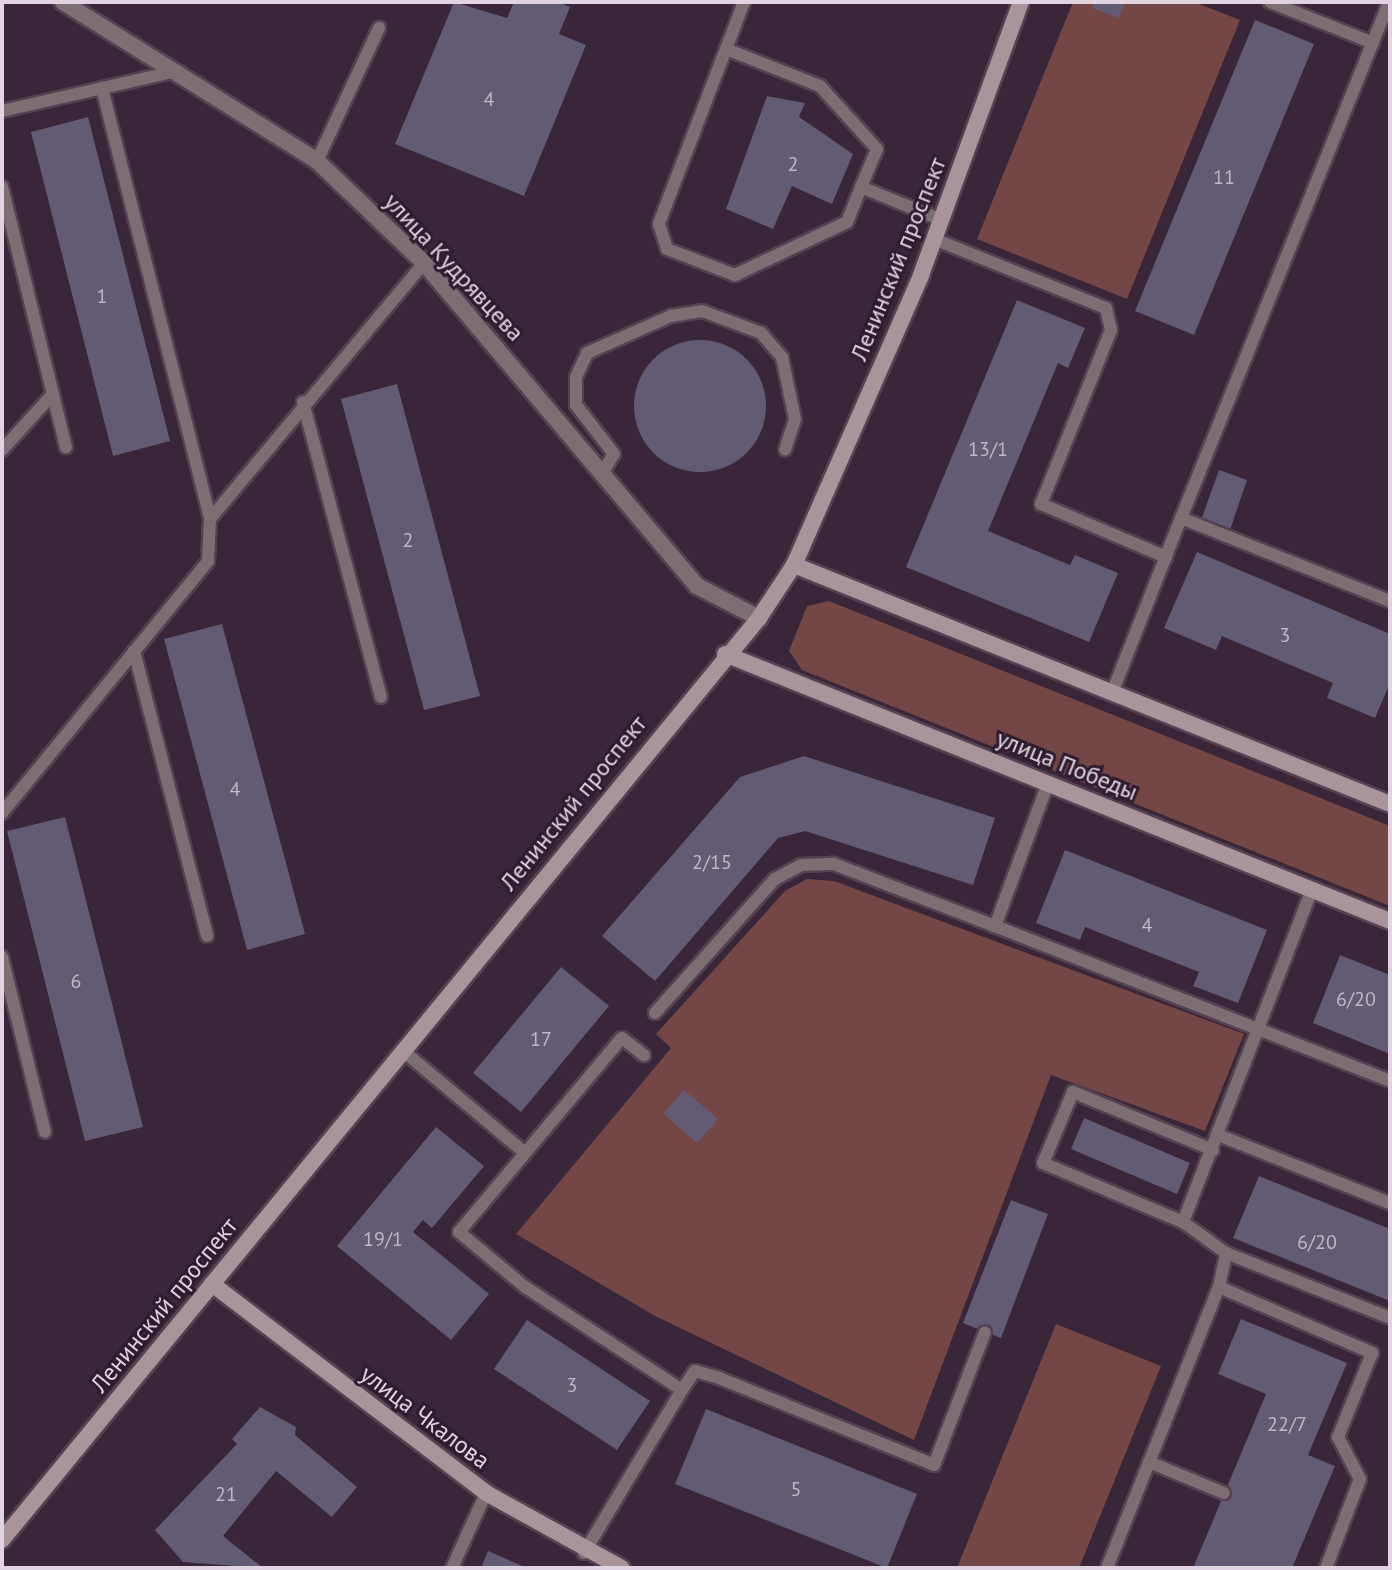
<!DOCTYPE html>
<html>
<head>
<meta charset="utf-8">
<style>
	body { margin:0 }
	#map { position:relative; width:1392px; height:1570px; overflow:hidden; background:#392638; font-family:"PT Sans",sans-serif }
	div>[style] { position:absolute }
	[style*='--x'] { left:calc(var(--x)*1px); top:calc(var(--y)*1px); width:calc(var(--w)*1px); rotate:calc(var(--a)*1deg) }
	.green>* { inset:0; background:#744645 }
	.building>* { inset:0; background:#635a73 }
	.round { border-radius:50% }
	.roads { filter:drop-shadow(2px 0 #544253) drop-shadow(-2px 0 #544253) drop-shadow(0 2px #544253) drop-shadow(0 -2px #544253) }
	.lane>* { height:12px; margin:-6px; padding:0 6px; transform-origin:6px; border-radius:6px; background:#7c6f74 }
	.street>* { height:16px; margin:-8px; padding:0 8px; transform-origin:8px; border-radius:8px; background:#7c6f74 }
	.secondary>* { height:16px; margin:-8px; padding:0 8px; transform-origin:8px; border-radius:8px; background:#a9949b }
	span { translate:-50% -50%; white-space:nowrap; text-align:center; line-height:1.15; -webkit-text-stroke:6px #2e1d2e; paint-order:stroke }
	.number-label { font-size:20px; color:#c1b6c5 }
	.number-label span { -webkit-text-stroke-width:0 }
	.street-label { font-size:24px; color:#e0d4e0 }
	.frame { position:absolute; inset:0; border:4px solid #e0d4e0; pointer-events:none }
</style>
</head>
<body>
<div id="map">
	<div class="green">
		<div style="clip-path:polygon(1073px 2px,1194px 2px,1240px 20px,1127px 299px,977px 239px)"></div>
		<div style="clip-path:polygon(829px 601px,1390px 826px,1390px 906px,802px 670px,789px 651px,807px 606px)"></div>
		<div style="clip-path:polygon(807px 879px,834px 881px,1244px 1034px,1205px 1131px,1051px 1075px,914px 1440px,655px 1316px,516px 1234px,671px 1048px,656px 1034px,785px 891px)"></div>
		<div style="clip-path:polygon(1056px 1324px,1161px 1366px,1079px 1568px,957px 1568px)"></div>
	</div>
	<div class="building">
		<div style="clip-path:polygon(454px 2px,507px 18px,514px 2px,558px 2px,570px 7px,559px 34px,586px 45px,524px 196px,395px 144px)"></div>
		<div style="clip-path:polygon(1095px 2px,1125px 2px,1119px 18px,1092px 8px)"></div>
		<div style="clip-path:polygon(1255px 20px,1314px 44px,1194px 335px,1135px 311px)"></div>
		<div style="clip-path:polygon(767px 96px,805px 103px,799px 117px,853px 154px,832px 204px,792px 186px,773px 229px,726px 209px)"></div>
		<div style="clip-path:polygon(88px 117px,170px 441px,113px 456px,31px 132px)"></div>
		<div style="clip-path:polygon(1017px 300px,1085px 328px,1068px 368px,1058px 363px,988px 531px,1070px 565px,1075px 555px,1118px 573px,1089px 642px,906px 567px)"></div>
		<div class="round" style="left:634px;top:340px;width:132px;height:132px"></div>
		<div style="clip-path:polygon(397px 384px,480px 696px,424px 710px,341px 399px)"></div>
		<div style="clip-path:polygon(1219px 470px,1247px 480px,1230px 530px,1201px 520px)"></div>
		<div style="clip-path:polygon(1197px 552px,1390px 634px,1390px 683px,1375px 718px,1327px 698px,1333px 683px,1222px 636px,1216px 650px,1164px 628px)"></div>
		<div style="clip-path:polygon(222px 624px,305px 934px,247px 950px,164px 639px)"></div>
		<div style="clip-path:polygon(804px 756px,995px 818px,973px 885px,805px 831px,778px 838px,655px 981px,602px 936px,740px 777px)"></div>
		<div style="clip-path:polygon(65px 817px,143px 1127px,85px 1141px,7px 831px)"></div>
		<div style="clip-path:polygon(1065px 850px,1267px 930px,1238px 1003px,1193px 986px,1199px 972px,1085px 927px,1080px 940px,1036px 923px)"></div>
		<div style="clip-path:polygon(1340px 955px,1390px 975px,1390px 1054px,1313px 1023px)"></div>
		<div style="clip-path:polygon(561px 967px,609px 1006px,521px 1112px,473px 1073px)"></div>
		<div style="clip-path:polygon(684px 1090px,718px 1119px,697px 1143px,663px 1114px)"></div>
		<div style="clip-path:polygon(1084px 1118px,1190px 1163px,1177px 1194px,1071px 1149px)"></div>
		<div style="clip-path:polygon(436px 1127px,484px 1166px,432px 1228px,423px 1220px,413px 1232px,489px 1294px,451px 1340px,337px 1246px)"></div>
		<div style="clip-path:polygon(1259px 1176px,1390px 1229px,1390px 1301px,1233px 1238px)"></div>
		<div style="clip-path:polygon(1011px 1200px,1048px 1214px,1001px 1338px,963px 1323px)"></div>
		<div style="clip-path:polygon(1241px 1319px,1347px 1363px,1308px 1455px,1335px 1466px,1292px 1568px,1193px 1568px,1266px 1394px,1218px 1374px)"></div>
		<div style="clip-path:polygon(527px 1320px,650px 1401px,617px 1450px,494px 1369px)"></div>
		<div style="clip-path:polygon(260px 1407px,296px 1427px,295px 1435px,357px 1487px,332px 1517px,276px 1471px,223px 1536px,263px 1568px,183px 1562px,155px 1530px,237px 1444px,232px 1439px)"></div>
		<div style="clip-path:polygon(706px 1409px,917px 1494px,887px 1568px,675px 1484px)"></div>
		<div style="clip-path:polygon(488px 1551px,527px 1568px,481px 1568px)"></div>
	</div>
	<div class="roads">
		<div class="lane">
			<div style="--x:744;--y:2;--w:238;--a:111"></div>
			<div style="--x:659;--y:224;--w:26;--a:72"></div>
			<div style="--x:667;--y:249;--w:73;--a:20.9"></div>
			<div style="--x:735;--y:275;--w:124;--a:-25.3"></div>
			<div style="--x:847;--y:222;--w:38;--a:-68"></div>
			<div style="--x:1270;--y:2;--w:111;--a:21.7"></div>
			<div style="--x:1389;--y:2;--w:556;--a:111.95"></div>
			<div style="--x:1181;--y:518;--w:225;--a:21.7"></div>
			<div style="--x:726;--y:49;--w:101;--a:21.5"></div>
			<div style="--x:820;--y:86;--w:85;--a:47.9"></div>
			<div style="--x:877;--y:149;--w:41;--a:112.8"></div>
			<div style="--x:861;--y:187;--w:87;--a:22.2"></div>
			<div style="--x:102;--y:88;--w:444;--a:75.9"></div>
			<div style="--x:2;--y:111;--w:180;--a:-12.9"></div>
			<div style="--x:317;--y:161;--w:147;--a:-65"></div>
			<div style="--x:2;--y:187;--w:268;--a:76.2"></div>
			<div style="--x:934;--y:239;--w:185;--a:21.9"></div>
			<div style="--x:1106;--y:308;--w:23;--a:77"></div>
			<div style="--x:1111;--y:330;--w:188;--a:111.9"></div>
			<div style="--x:1041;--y:504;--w:136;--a:23"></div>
			<div style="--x:303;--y:402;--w:305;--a:75.2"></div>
			<div style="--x:2;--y:450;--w:76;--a:-47.7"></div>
			<div style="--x:603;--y:472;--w:21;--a:-59"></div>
			<div style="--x:614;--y:454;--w:62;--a:-127.8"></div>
			<div style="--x:576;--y:405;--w:28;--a:-90"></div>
			<div style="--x:576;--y:377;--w:26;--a:-65"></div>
			<div style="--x:587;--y:353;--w:92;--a:-23.8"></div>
			<div style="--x:671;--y:316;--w:31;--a:-9"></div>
			<div style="--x:702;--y:311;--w:63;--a:20.4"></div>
			<div style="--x:761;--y:333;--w:32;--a:49"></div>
			<div style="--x:782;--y:357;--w:63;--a:78.2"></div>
			<div style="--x:795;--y:419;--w:32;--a:108"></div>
			<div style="--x:134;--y:651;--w:294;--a:75.6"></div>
			<div style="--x:1112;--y:693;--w:188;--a:-68.5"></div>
			<div style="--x:1048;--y:783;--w:153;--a:110.3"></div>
			<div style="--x:995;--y:926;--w:424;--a:21.4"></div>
			<div style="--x:2;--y:813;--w:325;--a:-50.7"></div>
			<div style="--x:208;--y:561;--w:42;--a:-87.3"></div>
			<div style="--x:210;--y:519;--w:334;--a:-50.1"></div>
			<div style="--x:2;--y:957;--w:180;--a:76.2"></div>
			<div style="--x:655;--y:1013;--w:180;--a:-48.2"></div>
			<div style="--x:775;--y:879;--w:30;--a:-28"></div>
			<div style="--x:801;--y:865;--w:33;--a:-2"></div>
			<div style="--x:834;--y:864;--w:173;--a:21.1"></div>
			<div style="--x:402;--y:1050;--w:159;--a:39.9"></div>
			<div style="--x:1218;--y:1135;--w:185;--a:21.6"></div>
			<div style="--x:1213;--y:1150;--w:152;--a:-157.5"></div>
			<div style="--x:1073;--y:1092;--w:77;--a:112.9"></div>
			<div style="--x:1043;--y:1163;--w:152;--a:22.9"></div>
			<div style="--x:1183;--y:1222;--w:53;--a:35.8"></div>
			<div style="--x:1226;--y:1253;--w:176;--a:21.6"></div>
			<div style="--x:1183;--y:1222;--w:357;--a:-68.8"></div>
			<div style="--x:1219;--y:1287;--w:35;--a:-78"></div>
			<div style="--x:682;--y:1390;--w:23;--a:-56"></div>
			<div style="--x:695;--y:1371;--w:25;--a:16"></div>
			<div style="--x:719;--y:1378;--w:232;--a:22"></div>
			<div style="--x:934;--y:1465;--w:142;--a:-69"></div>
			<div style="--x:1149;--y:1462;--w:81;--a:22.5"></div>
			<div style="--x:584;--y:1553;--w:190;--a:-59"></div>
			<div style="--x:682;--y:1390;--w:188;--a:-146.7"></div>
			<div style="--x:525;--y:1287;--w:86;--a:-140.2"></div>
			<div style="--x:459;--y:1232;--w:253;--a:-50"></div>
			<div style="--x:622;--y:1038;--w:28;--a:38"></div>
			<div style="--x:452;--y:1568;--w:82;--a:-65.6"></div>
			<div style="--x:1107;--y:1568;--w:302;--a:-68.3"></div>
			<div style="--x:1219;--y:1287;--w:167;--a:23.3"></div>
			<div style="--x:1372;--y:1353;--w:91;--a:112"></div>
			<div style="--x:1338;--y:1437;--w:47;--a:62.4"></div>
			<div style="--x:1360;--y:1479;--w:95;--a:110.9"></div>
		</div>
		<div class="street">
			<div style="--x:63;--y:2;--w:300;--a:32"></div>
			<div style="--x:317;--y:161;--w:148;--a:43.6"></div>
			<div style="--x:424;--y:263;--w:423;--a:49.8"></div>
			<div style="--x:697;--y:586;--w:70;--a:27.3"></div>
		</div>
		<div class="secondary">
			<div style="--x:794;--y:565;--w:642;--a:21.85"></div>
			<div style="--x:725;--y:654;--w:717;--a:21.88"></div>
			<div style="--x:212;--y:1284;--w:345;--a:37.3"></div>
			<div style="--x:486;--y:1493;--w:155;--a:28.9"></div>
			<div style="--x:2;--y:1540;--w:1193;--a:-50.61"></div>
			<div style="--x:759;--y:618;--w:64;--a:-56.6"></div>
			<div style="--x:794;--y:565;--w:317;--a:-66.3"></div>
			<div style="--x:921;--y:275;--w:291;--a:-69.9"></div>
		</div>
	</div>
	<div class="number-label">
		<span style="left:489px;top:99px">4</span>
		<span style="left:793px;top:164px">2</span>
		<span style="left:1224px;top:177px">11</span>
		<span style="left:102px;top:296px">1</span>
		<span style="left:988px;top:449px">13/1</span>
		<span style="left:408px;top:540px">2</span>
		<span style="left:1285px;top:635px">3</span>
		<span style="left:235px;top:789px">4</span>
		<span style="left:712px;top:862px">2/15</span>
		<span style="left:1147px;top:925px">4</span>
		<span style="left:76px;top:981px">6</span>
		<span style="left:1356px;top:999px">6/20</span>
		<span style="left:541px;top:1039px">17</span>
		<span style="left:383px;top:1239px">19/1</span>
		<span style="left:1317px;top:1242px">6/20</span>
		<span style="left:572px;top:1385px">3</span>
		<span style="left:1287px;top:1424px">22/7</span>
		<span style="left:796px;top:1489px">5</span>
		<span style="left:226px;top:1494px">21</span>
	</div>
	<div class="street-label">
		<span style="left:898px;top:259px;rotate:-68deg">Ленинский проспект</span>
		<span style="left:454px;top:267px;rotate:47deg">улица Кудрявцева</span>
		<span style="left:1067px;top:765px;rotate:22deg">улица Победы</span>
		<span style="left:573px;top:803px;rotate:-51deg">Ленинский проспект</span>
		<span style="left:164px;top:1305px;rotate:-51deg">Ленинский проспект</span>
		<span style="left:425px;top:1417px;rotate:37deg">улица Чкалова</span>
	</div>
	<div class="frame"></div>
</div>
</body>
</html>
